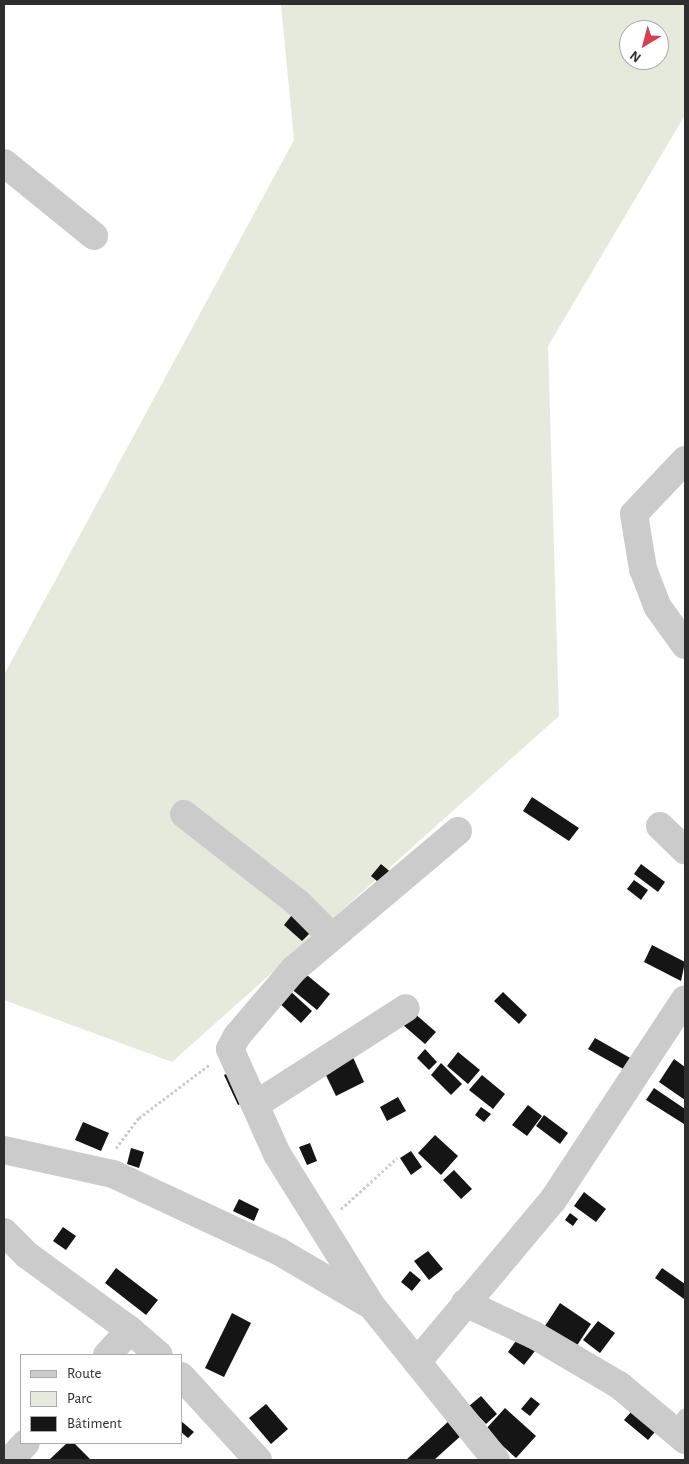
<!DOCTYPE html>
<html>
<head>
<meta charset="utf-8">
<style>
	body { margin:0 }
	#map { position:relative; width:689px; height:1464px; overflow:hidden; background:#fff; font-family:"Alegreya Sans",sans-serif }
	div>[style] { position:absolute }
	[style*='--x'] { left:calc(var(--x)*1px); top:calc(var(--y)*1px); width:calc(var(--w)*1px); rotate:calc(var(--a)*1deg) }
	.green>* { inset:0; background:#e5eadd }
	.building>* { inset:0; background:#151515 }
	.path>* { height:3px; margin-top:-1.5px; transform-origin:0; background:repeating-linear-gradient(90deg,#cbcbcb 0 2.5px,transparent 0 5px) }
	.service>* { height:14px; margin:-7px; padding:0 7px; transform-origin:7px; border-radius:7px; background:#cbcbcb }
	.minor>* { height:28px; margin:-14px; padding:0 14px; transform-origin:14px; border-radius:14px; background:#cbcbcb }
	span { translate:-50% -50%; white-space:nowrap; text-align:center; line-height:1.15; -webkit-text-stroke:5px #fff; paint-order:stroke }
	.frame { position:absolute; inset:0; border:5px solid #2e2e2e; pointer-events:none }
	.legend { position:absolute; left:20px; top:1354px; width:162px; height:90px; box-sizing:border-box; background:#fff; border:1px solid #ababab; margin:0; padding:6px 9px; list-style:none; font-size:15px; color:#2e2e2e }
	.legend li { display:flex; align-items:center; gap:10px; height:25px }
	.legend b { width:25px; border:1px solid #ababab }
	.north { position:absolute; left:619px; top:20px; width:50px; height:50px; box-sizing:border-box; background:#fff; border:1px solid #ababab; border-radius:50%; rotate:217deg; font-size:14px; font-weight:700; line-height:20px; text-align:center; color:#2e2e2e }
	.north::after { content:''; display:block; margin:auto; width:18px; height:22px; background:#d54052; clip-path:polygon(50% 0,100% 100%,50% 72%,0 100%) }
</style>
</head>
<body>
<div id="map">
	<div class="green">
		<div style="clip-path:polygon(evenodd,281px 4px,685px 4px,685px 115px,548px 346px,559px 716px,172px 1062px,4px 1000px,4px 675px,294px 140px,281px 4px,629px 30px,659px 30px,659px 60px,629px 60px,629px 30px)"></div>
	</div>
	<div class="building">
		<div style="clip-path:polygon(532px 797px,579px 828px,569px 841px,523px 811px)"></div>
		<div style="clip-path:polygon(381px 864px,394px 875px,384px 887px,371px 876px)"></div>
		<div style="clip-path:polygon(641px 864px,665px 882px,658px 892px,634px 874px)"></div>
		<div style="clip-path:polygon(634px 880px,648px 890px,641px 900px,627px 889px)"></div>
		<div style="clip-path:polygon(292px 915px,311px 932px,302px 941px,284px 925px)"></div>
		<div style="clip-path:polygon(652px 945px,685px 962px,681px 981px,644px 962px)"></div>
		<div style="clip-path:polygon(302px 971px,330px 994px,317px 1010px,289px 987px)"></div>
		<div style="clip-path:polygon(288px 989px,312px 1011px,301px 1023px,277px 1001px)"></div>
		<div style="clip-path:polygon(503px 992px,527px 1015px,519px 1024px,494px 1001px)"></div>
		<div style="clip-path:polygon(414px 1013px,436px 1032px,425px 1044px,403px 1025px)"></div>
		<div style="clip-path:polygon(595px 1038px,632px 1059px,625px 1070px,588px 1049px)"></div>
		<div style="clip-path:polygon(425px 1049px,437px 1062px,429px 1070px,417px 1058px)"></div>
		<div style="clip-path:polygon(458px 1052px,480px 1070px,468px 1084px,447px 1066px)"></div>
		<div style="clip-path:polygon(352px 1055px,364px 1082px,336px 1096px,323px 1069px)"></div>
		<div style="clip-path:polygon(674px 1059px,685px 1067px,685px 1100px,659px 1082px)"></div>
		<div style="clip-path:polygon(441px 1063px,462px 1084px,451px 1095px,431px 1075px)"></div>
		<div style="clip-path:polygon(235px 1070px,250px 1100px,238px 1105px,224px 1075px)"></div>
		<div style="clip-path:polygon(482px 1075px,505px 1094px,493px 1109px,469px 1090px)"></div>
		<div style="clip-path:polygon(654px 1088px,685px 1109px,684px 1124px,646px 1100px)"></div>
		<div style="clip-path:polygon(398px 1097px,406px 1111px,387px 1121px,380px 1107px)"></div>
		<div style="clip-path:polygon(528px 1105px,542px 1116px,527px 1136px,512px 1125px)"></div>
		<div style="clip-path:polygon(481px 1107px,491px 1114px,484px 1122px,475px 1115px)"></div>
		<div style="clip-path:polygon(544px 1115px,568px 1133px,560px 1144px,536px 1126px)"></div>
		<div style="clip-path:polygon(83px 1122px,109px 1133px,101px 1151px,75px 1140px)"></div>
		<div style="clip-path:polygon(435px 1135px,458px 1156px,441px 1175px,418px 1153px)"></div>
		<div style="clip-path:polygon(310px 1143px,317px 1161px,307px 1165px,299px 1147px)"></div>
		<div style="clip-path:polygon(131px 1148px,144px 1152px,139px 1168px,127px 1164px)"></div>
		<div style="clip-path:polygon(411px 1151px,422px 1167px,411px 1175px,400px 1158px)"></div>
		<div style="clip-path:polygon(454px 1170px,472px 1189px,461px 1199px,443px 1180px)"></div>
		<div style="clip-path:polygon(584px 1192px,606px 1209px,596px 1222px,574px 1206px)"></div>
		<div style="clip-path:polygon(239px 1199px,259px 1209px,254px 1221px,233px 1211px)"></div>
		<div style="clip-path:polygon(570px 1213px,578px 1219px,573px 1226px,565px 1220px)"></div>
		<div style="clip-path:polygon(63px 1227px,76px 1236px,66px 1250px,53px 1241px)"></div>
		<div style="clip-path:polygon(428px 1251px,443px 1269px,429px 1280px,414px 1261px)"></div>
		<div style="clip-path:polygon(116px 1268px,158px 1300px,146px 1315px,105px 1283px)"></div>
		<div style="clip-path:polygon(662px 1268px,685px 1284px,684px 1299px,655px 1278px)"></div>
		<div style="clip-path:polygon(410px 1271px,421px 1280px,412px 1291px,401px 1282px)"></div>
		<div style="clip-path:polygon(560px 1303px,591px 1324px,576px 1347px,545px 1326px)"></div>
		<div style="clip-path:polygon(232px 1313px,251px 1323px,224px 1377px,205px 1368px)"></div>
		<div style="clip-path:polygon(598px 1321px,615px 1333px,600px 1353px,583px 1340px)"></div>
		<div style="clip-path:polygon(518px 1338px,535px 1351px,524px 1365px,508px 1352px)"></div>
		<div style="clip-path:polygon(481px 1396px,497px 1414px,486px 1424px,469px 1406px)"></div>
		<div style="clip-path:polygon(531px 1397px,540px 1404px,530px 1416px,521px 1409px)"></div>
		<div style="clip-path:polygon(266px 1404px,288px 1429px,271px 1444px,249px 1418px)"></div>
		<div style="clip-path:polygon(637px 1405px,661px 1425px,648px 1440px,624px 1420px)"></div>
		<div style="clip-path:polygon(505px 1408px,536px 1436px,516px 1458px,485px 1430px)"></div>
		<div style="clip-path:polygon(450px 1420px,463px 1434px,434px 1460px,406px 1460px)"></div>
		<div style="clip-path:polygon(181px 1421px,194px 1432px,188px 1438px,181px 1432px)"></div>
		<div style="clip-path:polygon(67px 1443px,74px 1443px,91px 1460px,49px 1460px)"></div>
	</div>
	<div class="path">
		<div style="--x:116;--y:1148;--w:38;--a:-53"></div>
		<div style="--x:139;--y:1118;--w:88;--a:-37.1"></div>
		<div style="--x:341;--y:1209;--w:76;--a:-42.3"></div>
	</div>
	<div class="service">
		<div style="--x:674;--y:1431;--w:19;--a:-55"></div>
	</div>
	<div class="minor">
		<div style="--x:4;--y:163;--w:116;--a:39"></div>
		<div style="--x:685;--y:460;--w:74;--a:133.4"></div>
		<div style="--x:634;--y:514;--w:56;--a:80.7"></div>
		<div style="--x:643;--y:569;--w:40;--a:69"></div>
		<div style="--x:657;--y:606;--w:48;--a:54.3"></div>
		<div style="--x:184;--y:814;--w:145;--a:38"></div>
		<div style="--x:298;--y:903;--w:47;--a:45"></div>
		<div style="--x:660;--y:826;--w:35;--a:44"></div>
		<div style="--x:458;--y:831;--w:214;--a:139.9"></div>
		<div style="--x:294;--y:969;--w:88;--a:130.4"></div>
		<div style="--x:237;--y:1036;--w:15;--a:118"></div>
		<div style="--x:230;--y:1049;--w:115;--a:65.9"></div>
		<div style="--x:277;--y:1154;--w:178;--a:58.1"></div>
		<div style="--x:371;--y:1305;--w:199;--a:51.1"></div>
		<div style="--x:255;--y:1105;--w:179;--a:-32.7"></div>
		<div style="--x:4;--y:1150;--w:112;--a:12.4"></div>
		<div style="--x:113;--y:1174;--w:184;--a:25"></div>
		<div style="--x:280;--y:1252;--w:101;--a:30.4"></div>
		<div style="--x:4;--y:1232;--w:33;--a:45"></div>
		<div style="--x:27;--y:1255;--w:127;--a:36.1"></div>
		<div style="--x:130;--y:1330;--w:38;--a:41"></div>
		<div style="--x:465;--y:1303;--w:76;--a:24.9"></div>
		<div style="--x:534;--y:1335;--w:99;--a:30.5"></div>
		<div style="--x:619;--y:1385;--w:86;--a:39.8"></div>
		<div style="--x:107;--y:1355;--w:34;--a:-47"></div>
		<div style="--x:417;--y:1362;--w:212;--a:-50"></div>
		<div style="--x:553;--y:1200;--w:240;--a:-56.7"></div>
		<div style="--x:181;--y:1376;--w:114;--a:47.5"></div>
		<div style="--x:10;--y:1460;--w:23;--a:-47"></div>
	</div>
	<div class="frame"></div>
	<ul class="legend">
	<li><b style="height:6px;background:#cbcbcb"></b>Route</li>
	<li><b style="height:14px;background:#e5eadd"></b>Parc</li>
	<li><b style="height:14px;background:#151515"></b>Bâtiment</li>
	</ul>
	<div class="north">N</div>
</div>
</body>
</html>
